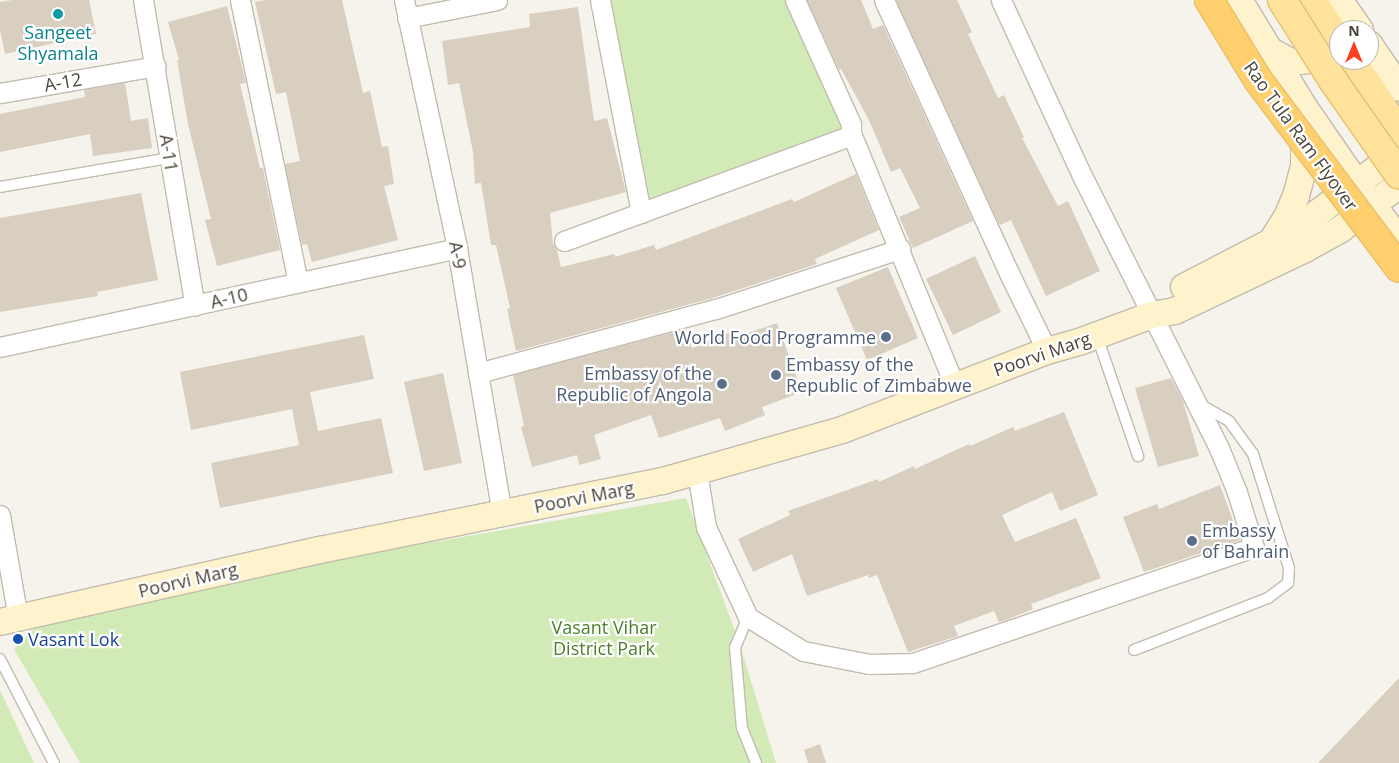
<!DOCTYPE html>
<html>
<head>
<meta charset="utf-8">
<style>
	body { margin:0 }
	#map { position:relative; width:1399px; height:763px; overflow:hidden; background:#f6f3ec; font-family:"Open Sans",sans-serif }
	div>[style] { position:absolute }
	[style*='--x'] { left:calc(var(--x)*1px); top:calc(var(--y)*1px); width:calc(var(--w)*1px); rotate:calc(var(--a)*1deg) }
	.green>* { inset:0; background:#d2eab5 }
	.building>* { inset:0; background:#d8cfc1 }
	.roads { filter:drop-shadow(1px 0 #c2bbae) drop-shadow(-1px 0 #c2bbae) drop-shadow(0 1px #c2bbae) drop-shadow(0 -1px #c2bbae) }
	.lane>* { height:10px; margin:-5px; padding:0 5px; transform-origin:5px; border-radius:5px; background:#fff }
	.street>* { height:19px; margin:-9.5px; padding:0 9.5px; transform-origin:9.5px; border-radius:9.5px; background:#fff }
	.secondary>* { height:26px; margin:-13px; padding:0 13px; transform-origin:13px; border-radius:13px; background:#fff3cd }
	.primary>* { height:28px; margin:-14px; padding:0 14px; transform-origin:14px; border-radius:14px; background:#ffe39c }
	.bridges { filter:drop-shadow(1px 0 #e6c16a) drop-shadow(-1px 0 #e6c16a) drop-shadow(0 1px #e6c16a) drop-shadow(0 -1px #e6c16a) }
	.primary-bridge>* { height:28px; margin:-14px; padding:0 14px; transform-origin:14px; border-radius:14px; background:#ffe39c }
	.highway-bridge>* { height:28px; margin:-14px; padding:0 14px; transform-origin:14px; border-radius:14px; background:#ffcf6e }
	.dots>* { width:14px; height:14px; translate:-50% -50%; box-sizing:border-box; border:2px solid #fff; border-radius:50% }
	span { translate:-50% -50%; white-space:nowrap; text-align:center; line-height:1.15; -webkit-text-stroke:4.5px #fff; paint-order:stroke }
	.culture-label { font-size:18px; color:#0d838f }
	.street-label { font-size:18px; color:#4b4439 }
	.service-label { font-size:18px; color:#4e5e75 }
	.right { translate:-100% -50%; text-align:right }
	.left { translate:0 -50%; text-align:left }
	.park-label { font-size:18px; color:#4a7f2a }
	.transit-label { font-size:18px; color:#164399 }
	.north { position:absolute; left:1329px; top:20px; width:50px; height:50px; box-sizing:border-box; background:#fff; border:1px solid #b7b4b0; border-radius:50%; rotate:0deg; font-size:14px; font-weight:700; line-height:20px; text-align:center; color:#4b4439 }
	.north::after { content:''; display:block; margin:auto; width:18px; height:22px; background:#fc3f1d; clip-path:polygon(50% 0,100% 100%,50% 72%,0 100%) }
</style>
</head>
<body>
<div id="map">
	<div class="green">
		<div style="clip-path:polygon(608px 0,786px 0,847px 130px,646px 203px)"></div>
		<div style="clip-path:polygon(686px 498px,740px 645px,776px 763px,80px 763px,14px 649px,34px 628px,296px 566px)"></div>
		<div style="clip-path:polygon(0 690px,34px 763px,0 763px)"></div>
	</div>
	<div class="building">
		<div style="clip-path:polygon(12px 0,89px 0,96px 34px,5px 54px,0 30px,0 2px)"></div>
		<div style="clip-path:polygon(265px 0,342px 0,363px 93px,370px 91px,382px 147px,388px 146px,394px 184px,384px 186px,398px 240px,312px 262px,307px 244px,302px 245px,285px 164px,300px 161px,286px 92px,276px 94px,255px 2px)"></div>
		<div style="clip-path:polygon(807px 0,861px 0,873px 29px,883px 25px,973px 221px,913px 248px,899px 217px,920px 208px,900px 168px,891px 172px,869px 120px,841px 69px,839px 70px)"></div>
		<div style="clip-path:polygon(896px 0,957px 0,972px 32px,968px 34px,998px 98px,1004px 95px,1024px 137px,1022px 138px,1058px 206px,1068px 201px,1100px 271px,1046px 296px,1011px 220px,1000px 225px,996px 218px)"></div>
		<div style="clip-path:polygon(227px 6px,246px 83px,240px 84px,260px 168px,263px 168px,280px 250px,217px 266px,205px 220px,211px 219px,188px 124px,177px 60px,179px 60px,168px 22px)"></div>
		<div style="clip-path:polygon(578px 7px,594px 121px,607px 118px,626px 192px,550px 213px,553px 244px,557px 250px,561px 267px,614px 254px,615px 257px,654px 245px,656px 250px,792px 199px,794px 202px,856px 174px,879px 230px,815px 259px,817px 264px,713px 298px,516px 351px,507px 309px,510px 308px,496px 245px,491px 245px,481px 183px,475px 184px,473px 152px,459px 83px,448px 85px,442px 41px,530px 27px,529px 14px)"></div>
		<div style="clip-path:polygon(125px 83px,131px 121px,148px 118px,152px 148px,93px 156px,90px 134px,0 152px,0 114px,85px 97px,84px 90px)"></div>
		<div style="clip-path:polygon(141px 193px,158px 280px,97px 292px,98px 296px,0 312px,0 218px)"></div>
		<div style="clip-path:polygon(975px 256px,1001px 312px,953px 335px,926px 279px)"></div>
		<div style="clip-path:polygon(888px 267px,918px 338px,867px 360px,836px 288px)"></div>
		<div style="clip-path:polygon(777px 323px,802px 392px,762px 407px,765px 415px,725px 431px,720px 418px,659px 438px,651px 415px,594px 435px,601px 459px,579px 465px,577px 455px,532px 467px,521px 427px,524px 426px,513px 375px,686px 329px,692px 348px,731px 332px,734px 338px)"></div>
		<div style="clip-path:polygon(364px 335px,374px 379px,310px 392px,318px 431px,381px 418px,393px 473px,220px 508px,211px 463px,299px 445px,292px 409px,191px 430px,180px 372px)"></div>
		<div style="clip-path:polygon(443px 373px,462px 463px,424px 471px,404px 382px)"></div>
		<div style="clip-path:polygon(1171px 378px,1183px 401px,1199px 456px,1158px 467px,1135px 388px)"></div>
		<div style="clip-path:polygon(1064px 412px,1098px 495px,1060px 511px,1052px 492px,1002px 515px,1015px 542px,1076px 518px,1101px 578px,1031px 604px,1033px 609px,1006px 620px,999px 622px,994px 611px,954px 626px,958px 636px,908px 652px,877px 575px,869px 578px,868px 575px,807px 596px,792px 554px,753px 572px,738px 539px,790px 515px,788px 511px,878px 479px,879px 482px,914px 466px,915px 469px,969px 444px,970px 446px,1013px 427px,1015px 431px)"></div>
		<div style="clip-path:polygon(1220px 485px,1240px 540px,1144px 572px,1123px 517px,1157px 504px,1159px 509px)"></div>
		<div style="clip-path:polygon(1399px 678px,1399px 763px,1318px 763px)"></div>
		<div style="clip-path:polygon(820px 744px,826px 763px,808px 763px,804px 750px)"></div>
	</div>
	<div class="roads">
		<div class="lane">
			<div style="--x:0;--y:187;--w:172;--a:-9.7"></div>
			<div style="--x:1097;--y:336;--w:127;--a:71.1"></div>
			<div style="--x:748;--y:617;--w:33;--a:113"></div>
			<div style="--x:735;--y:647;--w:81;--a:85.1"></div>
			<div style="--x:742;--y:728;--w:38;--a:68"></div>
			<div style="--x:1134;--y:650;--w:144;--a:-21.2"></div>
			<div style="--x:1268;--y:598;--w:25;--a:-37"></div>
			<div style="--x:1288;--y:583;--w:15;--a:-86"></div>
			<div style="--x:1289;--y:568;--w:120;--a:-107.5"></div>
			<div style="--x:1253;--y:454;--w:41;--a:-126"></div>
			<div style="--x:1229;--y:421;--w:34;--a:-150"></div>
			<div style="--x:0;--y:659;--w:117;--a:62.6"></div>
		</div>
		<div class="street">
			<div style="--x:143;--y:0;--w:310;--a:80.4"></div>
			<div style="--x:240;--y:0;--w:288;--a:78.4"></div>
			<div style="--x:404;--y:0;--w:254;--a:77.9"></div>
			<div style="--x:457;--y:248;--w:269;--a:80.4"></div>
			<div style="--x:600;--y:0;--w:217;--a:79.1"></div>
			<div style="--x:884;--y:0;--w:300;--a:65.4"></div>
			<div style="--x:1009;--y:273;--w:87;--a:64"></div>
			<div style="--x:407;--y:18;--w:92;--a:-11.3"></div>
			<div style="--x:0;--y:93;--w:158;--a:-9.8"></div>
			<div style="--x:851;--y:133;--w:274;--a:67.7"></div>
			<div style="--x:564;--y:241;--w:304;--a:-20.2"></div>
			<div style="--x:849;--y:136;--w:4;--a:-56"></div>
			<div style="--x:851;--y:133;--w:9;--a:-90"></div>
			<div style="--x:851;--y:124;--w:136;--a:-114.3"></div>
			<div style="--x:0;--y:347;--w:468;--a:-12.2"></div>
			<div style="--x:478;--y:373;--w:246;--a:-15.1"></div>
			<div style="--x:716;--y:309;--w:194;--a:-18.1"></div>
			<div style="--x:697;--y:472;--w:56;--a:80.7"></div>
			<div style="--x:706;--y:527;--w:99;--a:65"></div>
			<div style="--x:748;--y:617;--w:65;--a:31.7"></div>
			<div style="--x:803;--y:651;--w:67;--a:11.1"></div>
			<div style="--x:869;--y:664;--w:44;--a:-1.3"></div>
			<div style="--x:913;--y:663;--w:360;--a:-18.8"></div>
			<div style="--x:1254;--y:547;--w:58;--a:-107.2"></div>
			<div style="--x:1237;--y:492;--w:48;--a:-112.2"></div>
			<div style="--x:1219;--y:448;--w:300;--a:-116.7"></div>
			<div style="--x:1084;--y:180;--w:198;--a:-114.8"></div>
			<div style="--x:0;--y:515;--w:105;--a:80.1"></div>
		</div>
		<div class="secondary">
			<div style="--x:1239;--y:0;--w:122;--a:58.8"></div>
			<div style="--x:1302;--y:104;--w:97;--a:55.5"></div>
			<div style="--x:1357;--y:184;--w:70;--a:53.1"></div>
			<div style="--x:1339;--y:0;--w:37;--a:55"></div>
			<div style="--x:1369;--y:44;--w:53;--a:55.7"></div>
			<div style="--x:1269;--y:50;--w:25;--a:29"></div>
			<div style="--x:1291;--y:62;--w:18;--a:-6"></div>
			<div style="--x:1309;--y:60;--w:18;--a:-22"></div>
			<div style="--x:1326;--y:53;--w:13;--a:-39"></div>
			<div style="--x:1272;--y:241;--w:28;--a:-58"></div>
			<div style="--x:1287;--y:217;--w:23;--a:-67"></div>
			<div style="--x:1296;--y:196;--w:30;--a:-75"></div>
			<div style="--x:1304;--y:167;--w:39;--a:-90"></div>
			<div style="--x:1184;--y:287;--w:126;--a:-27.4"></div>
			<div style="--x:1296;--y:229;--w:129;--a:-36.8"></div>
			<div style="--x:0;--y:622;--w:328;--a:-12.7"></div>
			<div style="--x:320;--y:550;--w:350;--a:-11.4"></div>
			<div style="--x:663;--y:481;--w:186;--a:-15.9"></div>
			<div style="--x:842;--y:430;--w:220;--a:-21.1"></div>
			<div style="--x:1047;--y:351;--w:33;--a:-16"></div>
			<div style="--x:1079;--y:342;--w:78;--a:-20.3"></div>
			<div style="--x:1152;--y:315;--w:23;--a:-10"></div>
			<div style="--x:1175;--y:311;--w:146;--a:-25.5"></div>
			<div style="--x:1307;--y:248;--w:39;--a:-29"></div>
			<div style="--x:1341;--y:229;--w:73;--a:-37.2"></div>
		</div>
		<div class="primary">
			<div style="--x:1311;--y:0;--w:50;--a:56.3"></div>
			<div style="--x:1351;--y:60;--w:87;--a:56.3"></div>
		</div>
	</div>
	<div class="bridges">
		<div class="primary-bridge">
			<div style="--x:1282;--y:0;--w:97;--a:57.6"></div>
			<div style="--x:1334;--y:82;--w:113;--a:55"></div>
		</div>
		<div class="highway-bridge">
			<div style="--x:1209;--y:0;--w:94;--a:58.5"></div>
			<div style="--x:1258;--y:80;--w:235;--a:53.1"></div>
		</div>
	</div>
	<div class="dots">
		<div style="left:58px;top:14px;background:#0f9aa8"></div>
		<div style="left:886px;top:337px;background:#5c6f8a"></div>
		<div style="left:776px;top:375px;background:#5c6f8a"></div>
		<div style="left:722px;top:384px;background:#5c6f8a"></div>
		<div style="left:1192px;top:541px;background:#5c6f8a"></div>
		<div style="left:18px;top:639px;background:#1a4fb4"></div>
	</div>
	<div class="culture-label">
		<span style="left:58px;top:43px">Sangeet<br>Shyamala</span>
	</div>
	<div class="street-label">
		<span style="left:63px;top:82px;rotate:-10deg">A-12</span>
		<span style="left:1301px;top:136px;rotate:54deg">Rao Tula Ram Flyover</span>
		<span style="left:169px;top:153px;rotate:81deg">A-11</span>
		<span style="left:458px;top:255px;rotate:80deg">A-9</span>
		<span style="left:229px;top:298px;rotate:-13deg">A-10</span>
		<span style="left:1042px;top:354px;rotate:-19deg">Poorvi Marg</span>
		<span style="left:584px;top:497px;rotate:-11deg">Poorvi Marg</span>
		<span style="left:188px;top:580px;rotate:-13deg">Poorvi Marg</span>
	</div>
	<div class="service-label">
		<span class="right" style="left:876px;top:337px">World Food Programme</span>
		<span class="left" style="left:786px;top:375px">Embassy of the<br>Republic of Zimbabwe</span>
		<span class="right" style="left:712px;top:384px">Embassy of the<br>Republic of Angola</span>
		<span class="left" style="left:1202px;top:541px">Embassy<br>of Bahrain</span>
	</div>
	<div class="park-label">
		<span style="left:604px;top:638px">Vasant Vihar<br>District Park</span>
	</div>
	<div class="transit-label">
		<span class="left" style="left:28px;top:639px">Vasant Lok</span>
	</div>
	<div class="north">N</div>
</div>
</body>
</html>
